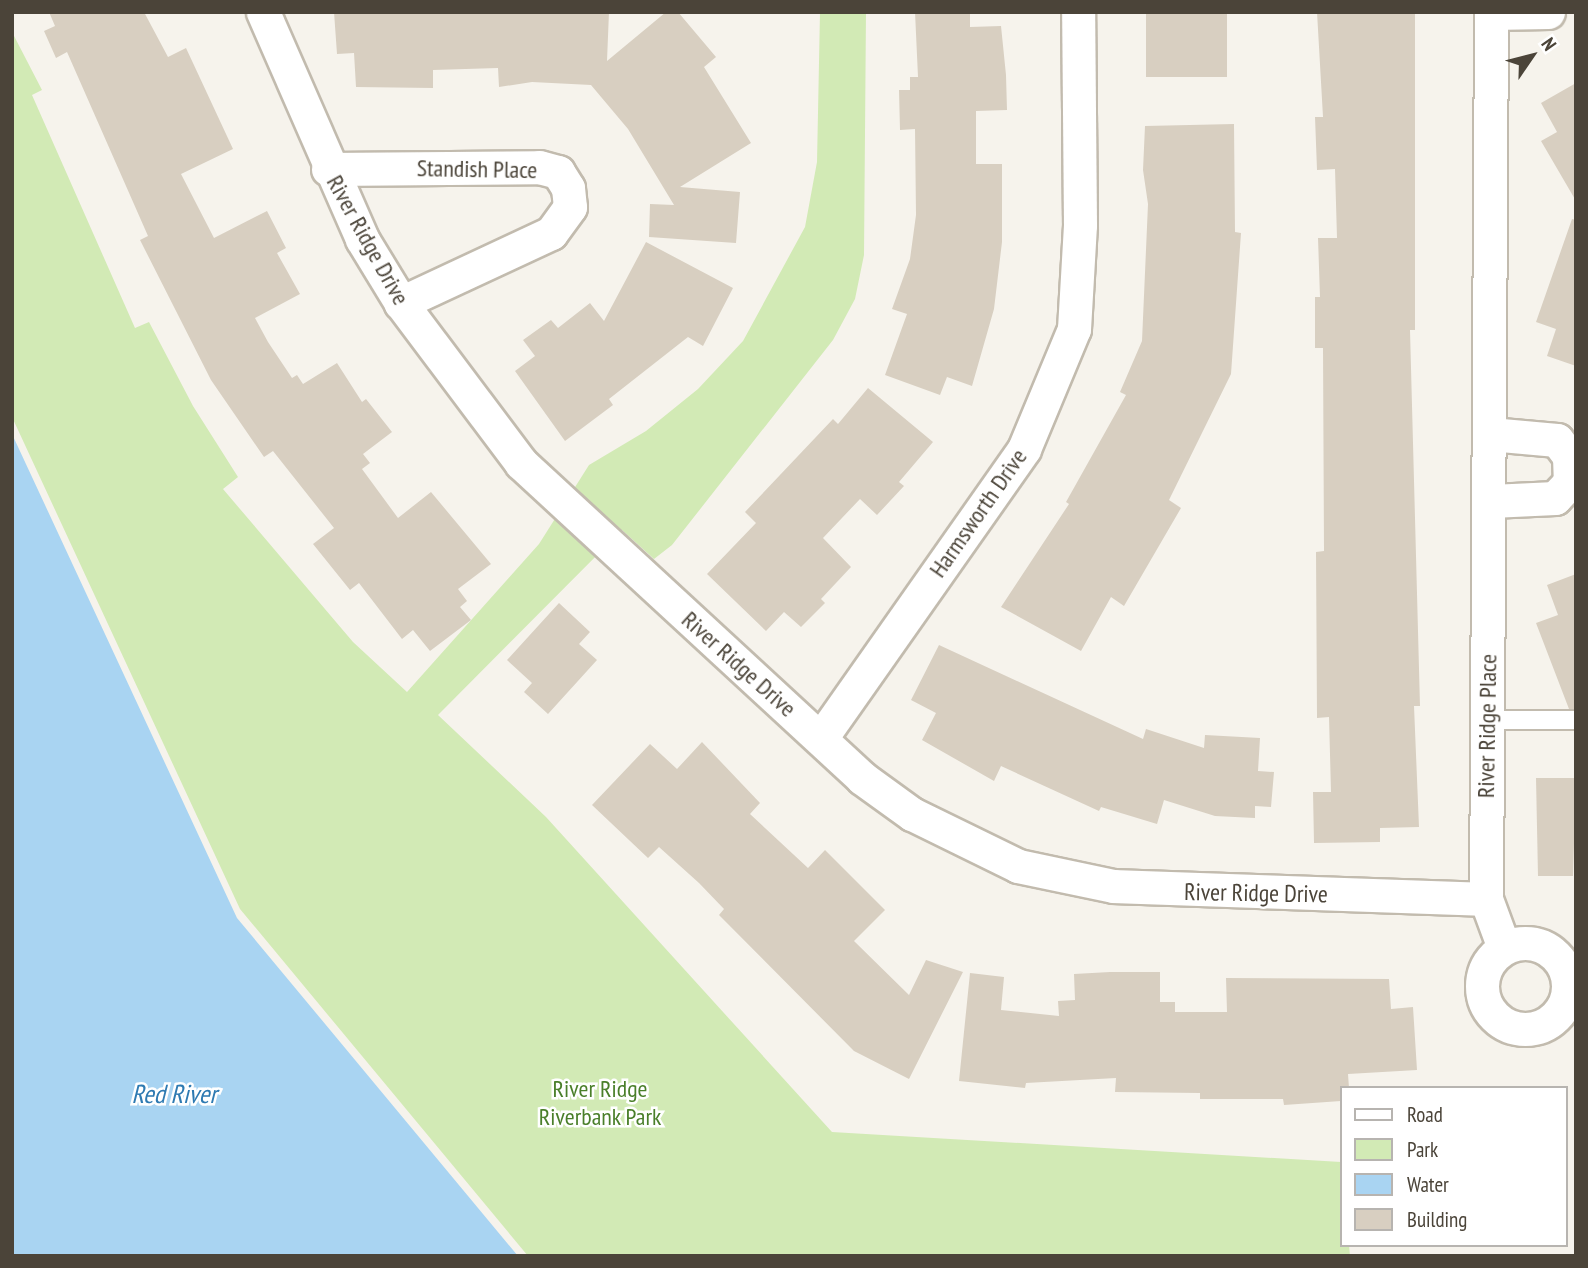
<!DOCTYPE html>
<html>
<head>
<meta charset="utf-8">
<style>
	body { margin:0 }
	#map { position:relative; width:1588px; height:1268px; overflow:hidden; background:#f6f3ec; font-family:"PT Sans Narrow",sans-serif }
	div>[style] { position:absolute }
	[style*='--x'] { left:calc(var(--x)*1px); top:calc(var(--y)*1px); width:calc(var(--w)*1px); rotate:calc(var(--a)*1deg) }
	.green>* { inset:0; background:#d2eab5 }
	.water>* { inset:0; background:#a9d4f2 }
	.building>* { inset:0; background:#d8cfc1 }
	.roads { filter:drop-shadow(2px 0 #c2bbae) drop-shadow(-2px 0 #c2bbae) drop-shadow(0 2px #c2bbae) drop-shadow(0 -2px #c2bbae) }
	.lane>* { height:18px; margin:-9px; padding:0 9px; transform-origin:9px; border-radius:9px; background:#fff }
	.street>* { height:33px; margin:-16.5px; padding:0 16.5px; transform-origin:16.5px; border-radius:16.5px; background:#fff }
	.street>.ring { margin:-16.5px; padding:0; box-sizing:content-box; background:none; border:33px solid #fff; border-radius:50% }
	span { translate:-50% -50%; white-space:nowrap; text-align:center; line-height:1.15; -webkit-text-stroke:5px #fff; paint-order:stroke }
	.street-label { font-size:24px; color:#4b4439 }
	.park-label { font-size:24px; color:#4a7f2a }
	.water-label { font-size:26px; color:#2e7ab2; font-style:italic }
	.frame { position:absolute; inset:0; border:14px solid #4b4439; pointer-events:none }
	.legend { position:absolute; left:1340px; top:1086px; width:228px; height:161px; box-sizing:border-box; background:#fff; border:2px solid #b7b4b0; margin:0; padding:9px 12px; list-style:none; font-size:21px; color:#4b4439 }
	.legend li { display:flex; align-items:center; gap:14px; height:35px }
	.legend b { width:35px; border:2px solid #b7b4b0 }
	.north { position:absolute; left:1497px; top:21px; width:70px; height:70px; -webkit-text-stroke:5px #fff; paint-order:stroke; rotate:55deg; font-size:19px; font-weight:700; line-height:28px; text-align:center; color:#4b4439 }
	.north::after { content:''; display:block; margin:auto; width:24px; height:32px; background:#4b4439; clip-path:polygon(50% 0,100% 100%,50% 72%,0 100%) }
</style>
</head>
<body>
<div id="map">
	<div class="green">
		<div style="clip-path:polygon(820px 12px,866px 12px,864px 255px,855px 299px,833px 340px,672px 545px,654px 559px,622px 530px,438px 715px,546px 817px,832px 1132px,1341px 1162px,1341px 1245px,1349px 1245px,1350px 1256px,528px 1256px,240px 909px,12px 417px,12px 32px,42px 90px,32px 95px,135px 328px,149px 322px,193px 406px,238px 477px,223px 489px,353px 642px,407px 692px,539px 544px,589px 465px,646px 431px,698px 389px,743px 341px,805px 227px,817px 162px)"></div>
	</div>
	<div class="water">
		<div style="clip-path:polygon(12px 434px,237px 918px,518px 1256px,12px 1256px)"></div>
	</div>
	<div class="building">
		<div style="clip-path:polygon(49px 12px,144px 12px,168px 57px,186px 48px,233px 149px,181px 174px,214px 238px,267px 211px,286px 248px,277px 253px,300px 294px,255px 318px,268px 342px,292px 378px,297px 375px,303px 384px,337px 363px,362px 402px,366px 399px,392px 432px,363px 454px,370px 463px,362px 469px,398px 518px,431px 492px,491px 564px,458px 589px,467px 601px,460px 607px,471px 620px,430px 651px,413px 630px,402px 639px,359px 583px,350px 590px,313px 544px,334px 528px,273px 451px,264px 457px,211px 380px,140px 240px,148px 236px,67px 52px,56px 58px,44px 31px,55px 26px)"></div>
		<div style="clip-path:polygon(334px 12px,609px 12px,607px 61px,666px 12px,678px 12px,716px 57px,704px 67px,751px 143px,680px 187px,740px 192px,736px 243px,649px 237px,650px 204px,674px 205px,628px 129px,591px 85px,532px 82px,499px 87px,498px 68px,433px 70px,433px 88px,356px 87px,354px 53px,337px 54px)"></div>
		<div style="clip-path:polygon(915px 12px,970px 12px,970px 27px,1001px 26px,1006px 75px,1007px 110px,976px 111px,976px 164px,1002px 164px,1002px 242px,994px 309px,972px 386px,947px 377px,940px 395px,885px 375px,907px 314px,892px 309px,910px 259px,916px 215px,915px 129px,900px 130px,899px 90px,910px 90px,910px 77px,918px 77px)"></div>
		<div style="clip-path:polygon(1146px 12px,1227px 12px,1227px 77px,1146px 77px)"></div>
		<div style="clip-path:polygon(1317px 12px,1415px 14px,1415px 330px,1410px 330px,1420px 706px,1414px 706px,1419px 827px,1380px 828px,1380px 842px,1314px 843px,1313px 792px,1331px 792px,1329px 717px,1317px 718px,1316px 552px,1324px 551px,1323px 348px,1315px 348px,1315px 297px,1320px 297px,1318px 238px,1337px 238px,1335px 169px,1317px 170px,1315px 117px,1323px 117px)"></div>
		<div style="clip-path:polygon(1576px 83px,1576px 201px,1541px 141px,1557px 132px,1541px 103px)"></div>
		<div style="clip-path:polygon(1234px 124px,1235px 232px,1241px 233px,1231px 374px,1169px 500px,1181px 508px,1124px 606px,1111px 597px,1081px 651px,1001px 607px,1069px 504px,1066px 502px,1126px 395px,1120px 392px,1142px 341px,1148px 204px,1143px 170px,1145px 126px)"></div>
		<div style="clip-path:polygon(1572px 219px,1576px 220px,1576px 366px,1547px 356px,1556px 329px,1536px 322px)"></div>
		<div style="clip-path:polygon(646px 242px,733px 288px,703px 346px,688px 337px,609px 399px,613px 405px,565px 441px,515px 371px,535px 356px,523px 340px,551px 320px,558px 328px,590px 303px,604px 321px)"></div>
		<div style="clip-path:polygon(868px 388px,933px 442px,899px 482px,904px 486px,877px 515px,860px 499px,823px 538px,851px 567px,821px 599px,825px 603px,801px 627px,784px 612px,766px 631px,707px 574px,756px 523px,745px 512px,833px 419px,838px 424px)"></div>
		<div style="clip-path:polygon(1576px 574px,1576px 709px,1569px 709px,1536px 623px,1558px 615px,1547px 585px)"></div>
		<div style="clip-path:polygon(559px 603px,590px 632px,579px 644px,597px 660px,548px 714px,524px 692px,532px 683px,507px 660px)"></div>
		<div style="clip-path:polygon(939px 645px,1143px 739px,1146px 729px,1204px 748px,1205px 735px,1260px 738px,1258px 771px,1274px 772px,1271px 807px,1255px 806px,1255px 818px,1215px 816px,1164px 800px,1157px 824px,1101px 807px,1099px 811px,1001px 766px,994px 781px,922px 740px,936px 713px,911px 700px)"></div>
		<div style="clip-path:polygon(702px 742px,760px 803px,750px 814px,808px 868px,825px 850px,885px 910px,854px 941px,909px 995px,926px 960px,963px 972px,909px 1079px,854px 1051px,719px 915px,724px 909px,699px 883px,659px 847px,648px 858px,592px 805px,650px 744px,677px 769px)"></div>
		<div style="clip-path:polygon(1536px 778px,1576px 778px,1573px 876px,1538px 876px)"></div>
		<div style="clip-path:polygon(1110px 972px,1160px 972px,1160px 1002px,1175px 1002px,1175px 1012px,1227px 1012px,1226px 978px,1389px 979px,1391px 1009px,1413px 1007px,1417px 1070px,1348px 1074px,1349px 1088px,1341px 1088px,1341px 1101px,1284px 1105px,1283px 1099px,1200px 1099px,1200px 1093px,1115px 1092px,1116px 1078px,1026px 1083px,1025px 1088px,959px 1081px,970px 973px,1004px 977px,1001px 1010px,1059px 1016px,1058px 1001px,1075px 1000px,1074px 974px)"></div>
	</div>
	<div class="roads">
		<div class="lane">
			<div style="--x:1487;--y:720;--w:89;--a:0"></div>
		</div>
		<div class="street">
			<div style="--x:263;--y:12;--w:248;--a:66.4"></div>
			<div style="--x:362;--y:239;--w:75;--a:58.6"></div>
			<div style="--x:401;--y:303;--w:200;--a:53.1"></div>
			<div style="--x:521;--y:463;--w:464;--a:42.7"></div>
			<div style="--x:862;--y:778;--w:62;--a:35.8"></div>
			<div style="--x:912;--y:814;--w:118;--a:26.1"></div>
			<div style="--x:1018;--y:866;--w:98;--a:11.8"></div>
			<div style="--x:1114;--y:886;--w:372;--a:2"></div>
			<div style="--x:1491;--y:12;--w:887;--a:90.32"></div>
			<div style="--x:1486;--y:899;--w:52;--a:69.8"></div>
			<div style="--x:1492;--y:13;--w:56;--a:-1"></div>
			<div style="--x:328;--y:169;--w:211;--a:-0.5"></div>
			<div style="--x:539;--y:167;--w:20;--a:15"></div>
			<div style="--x:558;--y:172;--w:19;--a:58"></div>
			<div style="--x:568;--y:188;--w:19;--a:84"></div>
			<div style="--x:570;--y:207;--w:32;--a:126"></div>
			<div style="--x:551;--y:233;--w:166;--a:155"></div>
			<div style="--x:1490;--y:434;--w:67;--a:5.1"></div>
			<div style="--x:1557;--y:440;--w:20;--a:53"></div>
			<div style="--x:1569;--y:456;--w:26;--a:88"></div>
			<div style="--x:1570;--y:482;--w:22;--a:133"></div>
			<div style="--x:1555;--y:498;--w:64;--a:177.3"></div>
			<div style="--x:821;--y:738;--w:353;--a:-54.9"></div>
			<div style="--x:1024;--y:449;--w:130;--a:-67.4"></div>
			<div style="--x:1074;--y:329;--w:104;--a:-86.7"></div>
			<div style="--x:1080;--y:225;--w:213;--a:-90.5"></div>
			<div class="ring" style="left:1482px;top:943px;width:53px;height:53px"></div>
		</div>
	</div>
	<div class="street-label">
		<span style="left:477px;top:169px;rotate:1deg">Standish Place</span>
		<span style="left:368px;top:240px;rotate:61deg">River Ridge Drive</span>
		<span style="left:978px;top:513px;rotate:-55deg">Harmsworth Drive</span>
		<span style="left:739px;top:664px;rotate:42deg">River Ridge Drive</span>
		<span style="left:1487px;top:726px;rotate:-89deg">River Ridge Place</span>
		<span style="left:1256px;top:893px;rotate:1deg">River Ridge Drive</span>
	</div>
	<div class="park-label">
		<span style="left:600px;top:1103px">River Ridge<br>Riverbank Park</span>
	</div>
	<div class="water-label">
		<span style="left:174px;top:1094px">Red River</span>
	</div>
	<div class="frame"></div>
	<ul class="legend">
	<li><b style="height:9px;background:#fff"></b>Road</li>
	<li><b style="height:19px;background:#d2eab5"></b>Park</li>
	<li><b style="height:19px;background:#a9d4f2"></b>Water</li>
	<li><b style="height:19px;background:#d8cfc1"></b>Building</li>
	</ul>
	<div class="north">N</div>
</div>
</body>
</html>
